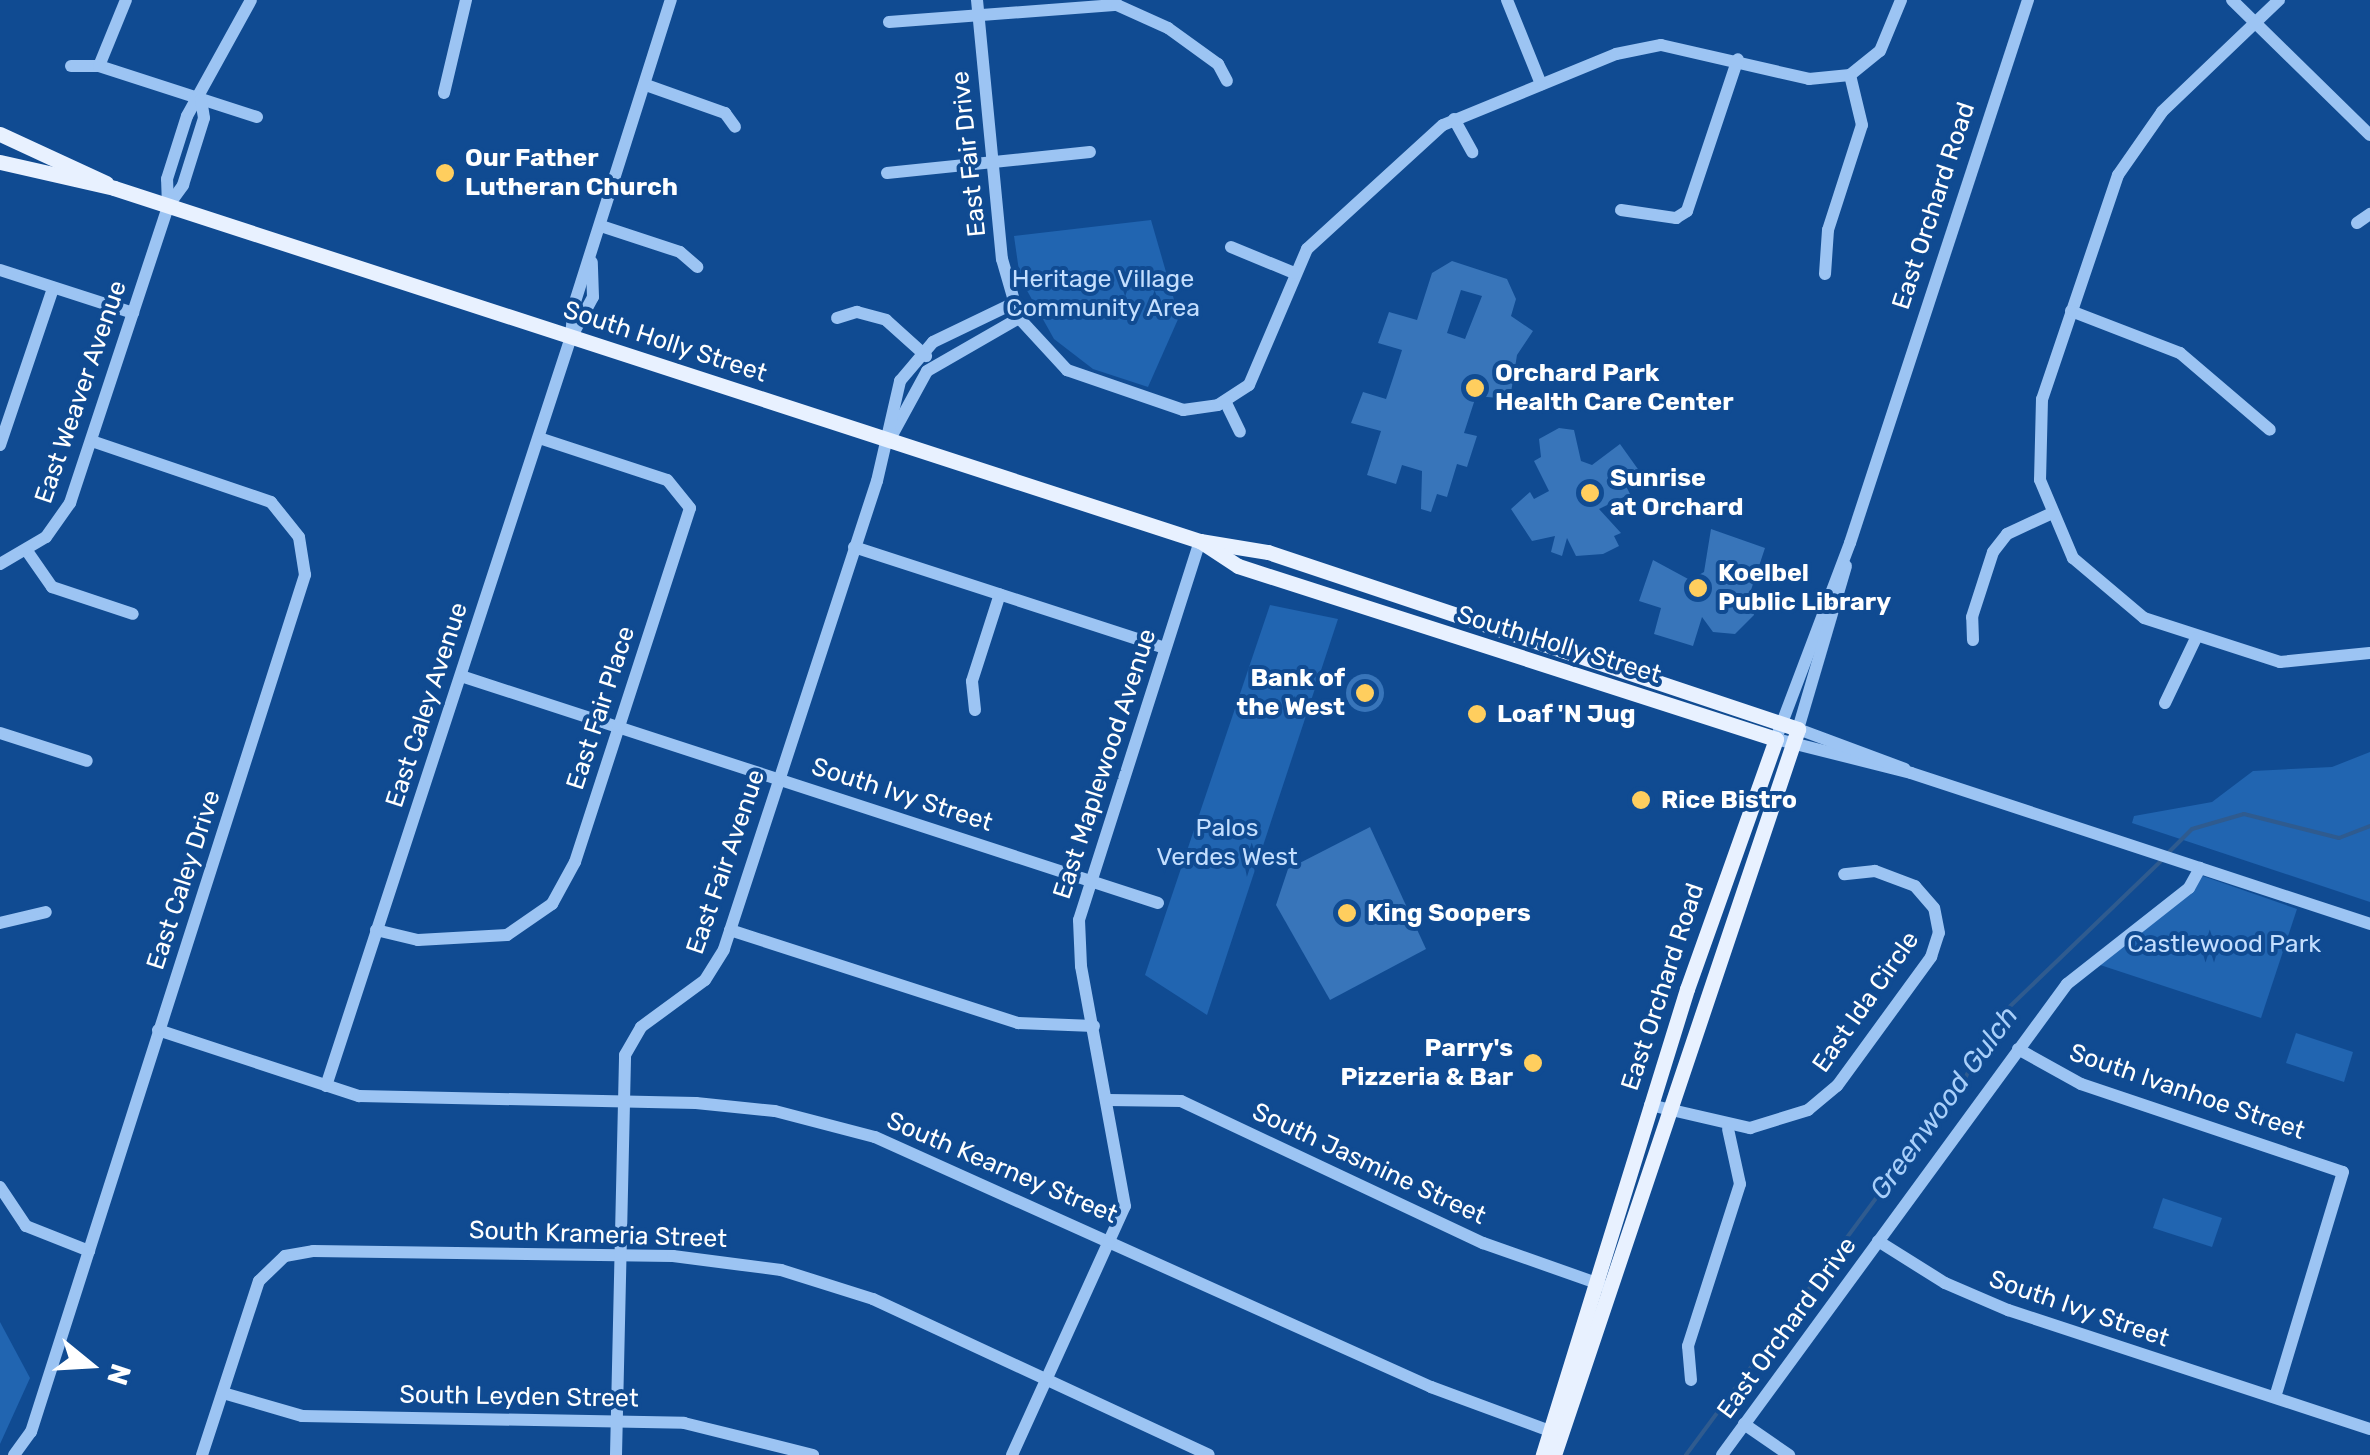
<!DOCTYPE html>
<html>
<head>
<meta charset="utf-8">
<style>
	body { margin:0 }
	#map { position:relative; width:2370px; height:1455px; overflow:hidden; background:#104b92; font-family:Rubik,sans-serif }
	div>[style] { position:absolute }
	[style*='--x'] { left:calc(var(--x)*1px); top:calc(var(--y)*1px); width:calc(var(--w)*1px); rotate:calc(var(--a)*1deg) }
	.green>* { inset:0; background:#2165b1 }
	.stream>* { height:4px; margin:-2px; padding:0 2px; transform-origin:2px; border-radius:2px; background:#2f5b8f }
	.building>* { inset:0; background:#3875ba }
	.round { border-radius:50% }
	.minor>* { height:12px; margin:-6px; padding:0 6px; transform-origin:6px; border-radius:6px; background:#9cc4f3 }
	.major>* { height:15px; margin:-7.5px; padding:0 7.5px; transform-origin:7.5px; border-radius:7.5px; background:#e8f1ff }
	.dots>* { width:28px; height:28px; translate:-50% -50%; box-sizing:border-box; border:5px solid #104b92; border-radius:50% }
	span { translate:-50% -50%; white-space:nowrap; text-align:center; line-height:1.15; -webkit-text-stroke:8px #104b92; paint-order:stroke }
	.street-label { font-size:25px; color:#fff }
	.poi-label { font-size:25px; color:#fff; font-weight:700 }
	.left { translate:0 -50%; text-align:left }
	.right { translate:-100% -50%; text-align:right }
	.park-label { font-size:25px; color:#c3defe }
	.water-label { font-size:28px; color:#a8cffa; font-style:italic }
	.north { position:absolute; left:40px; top:1315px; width:100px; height:100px; -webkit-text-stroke:8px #104b92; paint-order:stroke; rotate:108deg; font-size:28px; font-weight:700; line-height:40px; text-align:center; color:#fff }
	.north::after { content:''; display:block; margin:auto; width:35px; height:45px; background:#fff; clip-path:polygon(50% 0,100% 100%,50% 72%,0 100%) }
</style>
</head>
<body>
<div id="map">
	<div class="green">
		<div style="clip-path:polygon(1151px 220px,1179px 317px,1148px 387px,1093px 369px,1054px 339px,1020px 278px,1014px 236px)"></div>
		<div style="clip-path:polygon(1270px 605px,1338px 619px,1207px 1015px,1145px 975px)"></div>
		<div style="clip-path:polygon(2370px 752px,2370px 902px,2132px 823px,2134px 816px,2212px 802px,2253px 771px,2332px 767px)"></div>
		<div style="clip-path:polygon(2197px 874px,2297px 909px,2261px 1018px,2088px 961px)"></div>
		<div style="clip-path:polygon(2296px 1033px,2353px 1052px,2344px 1082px,2286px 1063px)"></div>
		<div style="clip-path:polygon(2163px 1198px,2222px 1218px,2212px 1247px,2153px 1228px)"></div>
		<div style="clip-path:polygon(0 1322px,30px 1378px,0 1444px)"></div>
	</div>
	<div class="stream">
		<div style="--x:2167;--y:854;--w:35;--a:-45"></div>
		<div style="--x:2192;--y:829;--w:54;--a:-16.1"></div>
		<div style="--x:2244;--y:814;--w:98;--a:14.2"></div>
		<div style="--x:2339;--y:838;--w:33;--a:-21"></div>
		<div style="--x:1686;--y:1455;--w:471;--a:-53.5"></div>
		<div style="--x:1966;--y:1076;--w:72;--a:-59.9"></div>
		<div style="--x:2002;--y:1014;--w:221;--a:-43.9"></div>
	</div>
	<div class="building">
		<div style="clip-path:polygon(evenodd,1452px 261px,1507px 279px,1516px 299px,1511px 316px,1533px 331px,1517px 355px,1510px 399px,1476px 396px,1464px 433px,1477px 436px,1467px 467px,1457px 464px,1447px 497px,1437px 494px,1431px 512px,1421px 509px,1422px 471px,1402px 465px,1396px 484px,1367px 475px,1381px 431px,1351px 423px,1363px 392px,1386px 399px,1394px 375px,1402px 350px,1378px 343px,1389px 312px,1417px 320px,1432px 273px,1452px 261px,1461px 290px,1482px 296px,1465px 339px,1447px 333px,1461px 290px)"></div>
		<div style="clip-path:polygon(1559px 428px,1574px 430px,1581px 461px,1592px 465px,1620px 444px,1640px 472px,1626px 486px,1630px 494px,1599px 509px,1621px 533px,1614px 536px,1619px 546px,1603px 554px,1576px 556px,1567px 538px,1562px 556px,1551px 552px,1555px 536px,1532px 541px,1511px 509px,1530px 492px,1534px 499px,1549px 491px,1534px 461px,1541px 457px,1539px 439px)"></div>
		<div style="clip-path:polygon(1711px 529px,1765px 548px,1749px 596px,1754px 615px,1735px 634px,1713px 632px,1702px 617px,1693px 646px,1654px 634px,1661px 608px,1639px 601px,1653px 560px,1690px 580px,1704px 572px)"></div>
		<div class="round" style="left:1346px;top:674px;width:38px;height:38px"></div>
		<div style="clip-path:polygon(1370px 827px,1426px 949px,1330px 1000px,1276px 905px,1288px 869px)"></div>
	</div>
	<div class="minor">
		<div style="--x:977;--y:0;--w:260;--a:84.5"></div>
		<div style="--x:1002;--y:259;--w:61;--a:73.9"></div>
		<div style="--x:1019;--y:318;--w:71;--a:47.3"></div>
		<div style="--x:1067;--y:370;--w:123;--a:19"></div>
		<div style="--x:1183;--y:410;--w:35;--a:-8"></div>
		<div style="--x:1218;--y:405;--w:37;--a:-33"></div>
		<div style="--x:1249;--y:385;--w:148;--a:-66.9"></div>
		<div style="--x:1307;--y:249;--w:184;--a:-42.4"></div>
		<div style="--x:1443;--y:125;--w:187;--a:-22.3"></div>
		<div style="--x:1616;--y:54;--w:46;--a:-11.3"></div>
		<div style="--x:1661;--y:45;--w:152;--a:12.9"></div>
		<div style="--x:1809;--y:79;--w:41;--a:-5.6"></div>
		<div style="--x:1850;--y:75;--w:38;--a:-39"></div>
		<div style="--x:1880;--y:51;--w:55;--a:-67.6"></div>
		<div style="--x:1507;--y:0;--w:91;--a:68"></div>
		<div style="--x:2028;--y:0;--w:571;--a:108.15"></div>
		<div style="--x:1850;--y:543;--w:210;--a:110.7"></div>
		<div style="--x:1776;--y:739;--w:139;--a:14.1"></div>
		<div style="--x:1911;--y:773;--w:483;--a:18.2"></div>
		<div style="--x:2232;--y:0;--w:193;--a:44.4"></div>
		<div style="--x:2279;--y:0;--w:162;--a:136.3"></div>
		<div style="--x:2162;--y:112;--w:77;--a:124.9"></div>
		<div style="--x:2118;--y:175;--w:237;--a:108.7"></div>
		<div style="--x:2042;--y:399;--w:81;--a:91.4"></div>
		<div style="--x:2040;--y:480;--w:85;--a:67.1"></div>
		<div style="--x:2073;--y:558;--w:93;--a:40.2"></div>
		<div style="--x:2144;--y:618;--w:143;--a:17.9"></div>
		<div style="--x:2280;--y:662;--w:90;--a:-5.7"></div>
		<div style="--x:889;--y:22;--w:229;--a:-4.3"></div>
		<div style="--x:1117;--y:5;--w:56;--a:24.3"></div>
		<div style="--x:1168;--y:28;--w:62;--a:35.8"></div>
		<div style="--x:1218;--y:64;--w:19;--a:62"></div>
		<div style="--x:71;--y:66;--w:28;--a:0"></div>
		<div style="--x:99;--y:66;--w:166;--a:17.9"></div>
		<div style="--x:99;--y:66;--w:71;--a:-67.8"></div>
		<div style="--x:646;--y:85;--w:84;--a:19.5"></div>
		<div style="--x:725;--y:113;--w:17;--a:54"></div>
		<div style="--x:444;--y:93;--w:96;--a:-76.7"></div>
		<div style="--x:1454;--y:119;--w:38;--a:61"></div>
		<div style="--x:887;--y:173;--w:204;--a:-5.9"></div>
		<div style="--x:168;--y:206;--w:27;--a:-92"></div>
		<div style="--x:167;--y:179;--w:66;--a:-72.4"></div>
		<div style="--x:187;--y:116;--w:132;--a:-61.1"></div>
		<div style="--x:1621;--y:210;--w:56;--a:8.3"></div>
		<div style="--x:1676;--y:218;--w:13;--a:-32"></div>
		<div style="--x:1687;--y:211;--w:160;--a:-71.5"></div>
		<div style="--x:2357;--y:223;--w:16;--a:-35"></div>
		<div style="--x:601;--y:226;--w:83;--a:18.2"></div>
		<div style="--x:680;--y:252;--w:23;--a:41"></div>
		<div style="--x:1231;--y:247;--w:68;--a:22.4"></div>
		<div style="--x:0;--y:270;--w:140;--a:17.9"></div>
		<div style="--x:1825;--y:274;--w:44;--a:-86.1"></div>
		<div style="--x:1828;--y:230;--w:110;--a:-72.1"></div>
		<div style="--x:1862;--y:125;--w:51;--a:-103.5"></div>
		<div style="--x:2071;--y:311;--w:117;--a:21.1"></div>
		<div style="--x:2180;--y:353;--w:118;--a:40.5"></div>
		<div style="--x:837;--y:318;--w:21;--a:-17"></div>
		<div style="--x:857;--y:312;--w:30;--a:15"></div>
		<div style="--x:886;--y:320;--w:54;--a:42"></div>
		<div style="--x:572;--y:336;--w:44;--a:-61.7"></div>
		<div style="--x:593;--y:297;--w:35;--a:-92"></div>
		<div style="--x:1225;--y:401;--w:34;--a:64"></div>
		<div style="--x:890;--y:439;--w:77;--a:-61.4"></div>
		<div style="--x:927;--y:371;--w:106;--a:-29.9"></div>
		<div style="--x:0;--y:445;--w:166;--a:-71.3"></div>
		<div style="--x:854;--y:547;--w:327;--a:18"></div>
		<div style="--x:27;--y:551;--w:44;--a:55.2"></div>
		<div style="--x:52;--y:587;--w:85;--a:18.4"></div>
		<div style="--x:0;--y:564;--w:53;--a:-30.4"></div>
		<div style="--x:46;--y:537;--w:42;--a:-54.8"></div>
		<div style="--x:70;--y:503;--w:313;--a:-71.7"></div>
		<div style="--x:168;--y:206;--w:26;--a:-54"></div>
		<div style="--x:183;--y:185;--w:70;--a:-72.6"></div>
		<div style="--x:204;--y:118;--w:19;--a:-99"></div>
		<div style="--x:1846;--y:566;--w:170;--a:106.4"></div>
		<div style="--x:1798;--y:729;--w:114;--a:20.5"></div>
		<div style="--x:1973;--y:640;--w:23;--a:-92"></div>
		<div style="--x:1972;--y:617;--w:68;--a:-72.1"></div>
		<div style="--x:1993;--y:552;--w:23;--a:-52"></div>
		<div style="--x:2007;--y:534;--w:47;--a:-24.9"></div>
		<div style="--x:461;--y:676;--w:733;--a:18.04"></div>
		<div style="--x:2165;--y:703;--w:72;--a:-64.5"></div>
		<div style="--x:975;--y:710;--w:29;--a:-96"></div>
		<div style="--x:972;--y:681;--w:91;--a:-72.2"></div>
		<div style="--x:0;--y:733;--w:91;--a:17.8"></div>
		<div style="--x:0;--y:923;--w:47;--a:-13.4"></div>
		<div style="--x:376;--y:930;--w:43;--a:13.4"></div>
		<div style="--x:418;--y:940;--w:89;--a:-3.2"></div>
		<div style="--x:507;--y:935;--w:55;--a:-34.6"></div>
		<div style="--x:552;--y:904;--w:48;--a:-61.3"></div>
		<div style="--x:575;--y:862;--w:372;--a:-72"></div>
		<div style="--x:690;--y:508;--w:36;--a:-129"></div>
		<div style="--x:667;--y:480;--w:135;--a:-161.8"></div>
		<div style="--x:730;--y:930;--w:303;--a:17.9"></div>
		<div style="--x:1018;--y:1023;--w:76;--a:2.3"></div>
		<div style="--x:158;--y:1030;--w:212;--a:18.2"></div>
		<div style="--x:359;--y:1096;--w:337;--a:1.2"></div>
		<div style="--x:696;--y:1103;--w:79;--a:5.8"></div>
		<div style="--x:775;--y:1111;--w:103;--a:14.6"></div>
		<div style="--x:875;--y:1137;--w:610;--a:24.21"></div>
		<div style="--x:1431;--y:1387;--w:135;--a:20.3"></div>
		<div style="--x:2018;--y:1049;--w:72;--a:29.1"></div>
		<div style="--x:2081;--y:1084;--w:276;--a:18.6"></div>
		<div style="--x:2343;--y:1172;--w:235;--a:106.8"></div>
		<div style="--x:326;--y:1086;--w:788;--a:-71.89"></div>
		<div style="--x:571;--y:337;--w:32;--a:-85"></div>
		<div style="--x:574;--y:305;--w:320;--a:-72.4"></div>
		<div style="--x:1108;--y:1100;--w:73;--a:0.8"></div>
		<div style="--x:1181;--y:1101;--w:334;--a:25.2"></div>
		<div style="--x:1483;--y:1243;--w:126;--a:19.4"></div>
		<div style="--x:1650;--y:1105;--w:103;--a:13"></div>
		<div style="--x:1750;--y:1128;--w:61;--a:-17.2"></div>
		<div style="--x:1808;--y:1110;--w:38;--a:-40"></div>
		<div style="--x:1837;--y:1086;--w:160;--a:-53.9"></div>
		<div style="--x:1931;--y:957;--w:25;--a:-72"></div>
		<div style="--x:1939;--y:933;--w:25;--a:-101"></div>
		<div style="--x:1934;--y:908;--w:29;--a:-131"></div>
		<div style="--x:1915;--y:886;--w:43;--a:-159.4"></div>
		<div style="--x:1875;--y:871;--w:31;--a:174"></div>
		<div style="--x:0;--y:1187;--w:47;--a:56.3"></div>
		<div style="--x:26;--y:1226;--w:68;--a:21.6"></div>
		<div style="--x:1878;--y:1241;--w:79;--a:32.1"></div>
		<div style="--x:1945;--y:1283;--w:69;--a:23.2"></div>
		<div style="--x:2008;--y:1310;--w:381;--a:18.2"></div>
		<div style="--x:1691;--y:1380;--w:34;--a:-95"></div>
		<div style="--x:1688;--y:1346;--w:170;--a:-72.2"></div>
		<div style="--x:1740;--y:1184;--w:56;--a:-102.3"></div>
		<div style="--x:223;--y:1393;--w:82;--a:16.2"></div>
		<div style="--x:302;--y:1416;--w:382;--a:1"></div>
		<div style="--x:684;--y:1423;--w:133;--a:13.9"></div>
		<div style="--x:1744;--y:1424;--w:55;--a:34.6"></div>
		<div style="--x:14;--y:1455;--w:29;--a:-54"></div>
		<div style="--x:31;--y:1432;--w:900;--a:-72.27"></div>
		<div style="--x:305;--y:575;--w:38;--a:-99"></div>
		<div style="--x:299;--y:537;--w:45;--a:-128.7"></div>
		<div style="--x:271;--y:502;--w:189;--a:-161.2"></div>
		<div style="--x:202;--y:1455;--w:183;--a:-71.9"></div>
		<div style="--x:259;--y:1281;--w:36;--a:-44"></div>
		<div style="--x:285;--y:1256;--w:28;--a:-10"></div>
		<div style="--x:313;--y:1251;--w:360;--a:0.8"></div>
		<div style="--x:673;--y:1256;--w:109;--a:7.4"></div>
		<div style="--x:781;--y:1270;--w:96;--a:17.5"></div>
		<div style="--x:873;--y:1299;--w:370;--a:24.9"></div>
		<div style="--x:616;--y:1455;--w:400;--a:-88.7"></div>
		<div style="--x:625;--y:1055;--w:32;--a:-60"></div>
		<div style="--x:641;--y:1027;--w:79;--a:-36.3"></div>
		<div style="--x:705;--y:980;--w:36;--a:-58"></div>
		<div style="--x:724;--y:949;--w:492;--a:-71.9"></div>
		<div style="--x:877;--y:481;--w:103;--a:-77"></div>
		<div style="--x:900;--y:381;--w:51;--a:-49.8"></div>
		<div style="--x:933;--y:342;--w:90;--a:-25.7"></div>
		<div style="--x:1012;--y:1455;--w:273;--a:-65.6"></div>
		<div style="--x:1125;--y:1206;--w:244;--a:-100.4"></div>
		<div style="--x:1081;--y:966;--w:46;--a:-92.5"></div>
		<div style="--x:1079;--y:920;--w:398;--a:-72.3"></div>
		<div style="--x:1722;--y:1455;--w:584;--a:-53.78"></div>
		<div style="--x:2067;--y:984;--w:155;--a:-38.2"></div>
		<div style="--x:2189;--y:888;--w:23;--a:-61"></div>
	</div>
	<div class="major">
		<div style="--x:0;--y:134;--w:117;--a:24.8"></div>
		<div style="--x:0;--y:162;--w:117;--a:12.8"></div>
		<div style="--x:114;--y:188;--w:1142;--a:18.01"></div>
		<div style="--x:1200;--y:541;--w:69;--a:9.2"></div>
		<div style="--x:1268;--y:552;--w:559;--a:18.47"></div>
		<div style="--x:1798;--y:729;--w:766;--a:108.58"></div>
		<div style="--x:1200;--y:541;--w:45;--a:33.3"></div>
		<div style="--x:1238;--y:566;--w:565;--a:17.83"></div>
		<div style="--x:1776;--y:739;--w:265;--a:109.6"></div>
		<div style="--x:1687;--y:989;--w:488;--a:107.2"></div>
	</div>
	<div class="dots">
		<div style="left:445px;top:173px;background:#ffce5e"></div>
		<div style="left:1475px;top:388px;background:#ffce5e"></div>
		<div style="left:1590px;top:493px;background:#ffce5e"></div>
		<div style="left:1698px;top:588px;background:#ffce5e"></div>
		<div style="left:1365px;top:693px;background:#ffce5e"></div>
		<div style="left:1477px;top:714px;background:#ffce5e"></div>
		<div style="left:1641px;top:800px;background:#ffce5e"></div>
		<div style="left:1347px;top:913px;background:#ffce5e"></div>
		<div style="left:1533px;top:1063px;background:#ffce5e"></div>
	</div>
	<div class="street-label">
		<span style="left:969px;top:154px;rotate:-96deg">East Fair Drive</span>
		<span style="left:1934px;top:206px;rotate:-72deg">East Orchard Road</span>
		<span style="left:665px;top:342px;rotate:18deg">South Holly Street</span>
		<span style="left:81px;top:392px;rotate:-71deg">East Weaver Avenue</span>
		<span style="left:1559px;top:645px;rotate:17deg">South Holly Street</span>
		<span style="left:427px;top:705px;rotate:-72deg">East Caley Avenue</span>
		<span style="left:601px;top:708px;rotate:-72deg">East Fair Place</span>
		<span style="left:1105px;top:764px;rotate:-72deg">East Maplewood Avenue</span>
		<span style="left:902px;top:795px;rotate:18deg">South Ivy Street</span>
		<span style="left:726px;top:862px;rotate:-71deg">East Fair Avenue</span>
		<span style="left:184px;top:880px;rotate:-72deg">East Caley Drive</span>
		<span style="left:1663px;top:987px;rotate:-72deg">East Orchard Road</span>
		<span style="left:1866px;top:1002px;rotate:-55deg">East Ida Circle</span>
		<span style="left:2187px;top:1092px;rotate:19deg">South Ivanhoe Street</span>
		<span style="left:1369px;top:1164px;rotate:25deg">South Jasmine Street</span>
		<span style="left:1002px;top:1168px;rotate:23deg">South Kearney Street</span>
		<span style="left:598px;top:1235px;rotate:2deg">South Krameria Street</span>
		<span style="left:2079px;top:1309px;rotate:19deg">South Ivy Street</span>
		<span style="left:1787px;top:1328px;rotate:-54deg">East Orchard Drive</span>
		<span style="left:519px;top:1397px;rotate:1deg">South Leyden Street</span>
	</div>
	<div class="poi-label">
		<span class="left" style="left:465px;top:173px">Our Father<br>Lutheran Church</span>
		<span class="left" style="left:1495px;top:388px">Orchard Park<br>Health Care Center</span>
		<span class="left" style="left:1610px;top:493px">Sunrise<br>at Orchard</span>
		<span class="left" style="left:1718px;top:588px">Koelbel<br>Public Library</span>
		<span class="right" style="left:1345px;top:693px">Bank of<br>the West</span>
		<span class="left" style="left:1497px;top:714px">Loaf 'N Jug</span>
		<span class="left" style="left:1661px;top:800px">Rice Bistro</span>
		<span class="left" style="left:1367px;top:913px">King Soopers</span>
		<span class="right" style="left:1513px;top:1063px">Parry's<br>Pizzeria &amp; Bar</span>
	</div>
	<div class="park-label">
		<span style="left:1103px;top:294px">Heritage Village<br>Community Area</span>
		<span style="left:1227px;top:843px">Palos<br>Verdes West</span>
		<span style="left:2224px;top:944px">Castlewood Park</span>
	</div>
	<div class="water-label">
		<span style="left:1944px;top:1103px;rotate:-54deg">Greenwood Gulch</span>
	</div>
	<div class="north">N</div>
</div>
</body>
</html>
